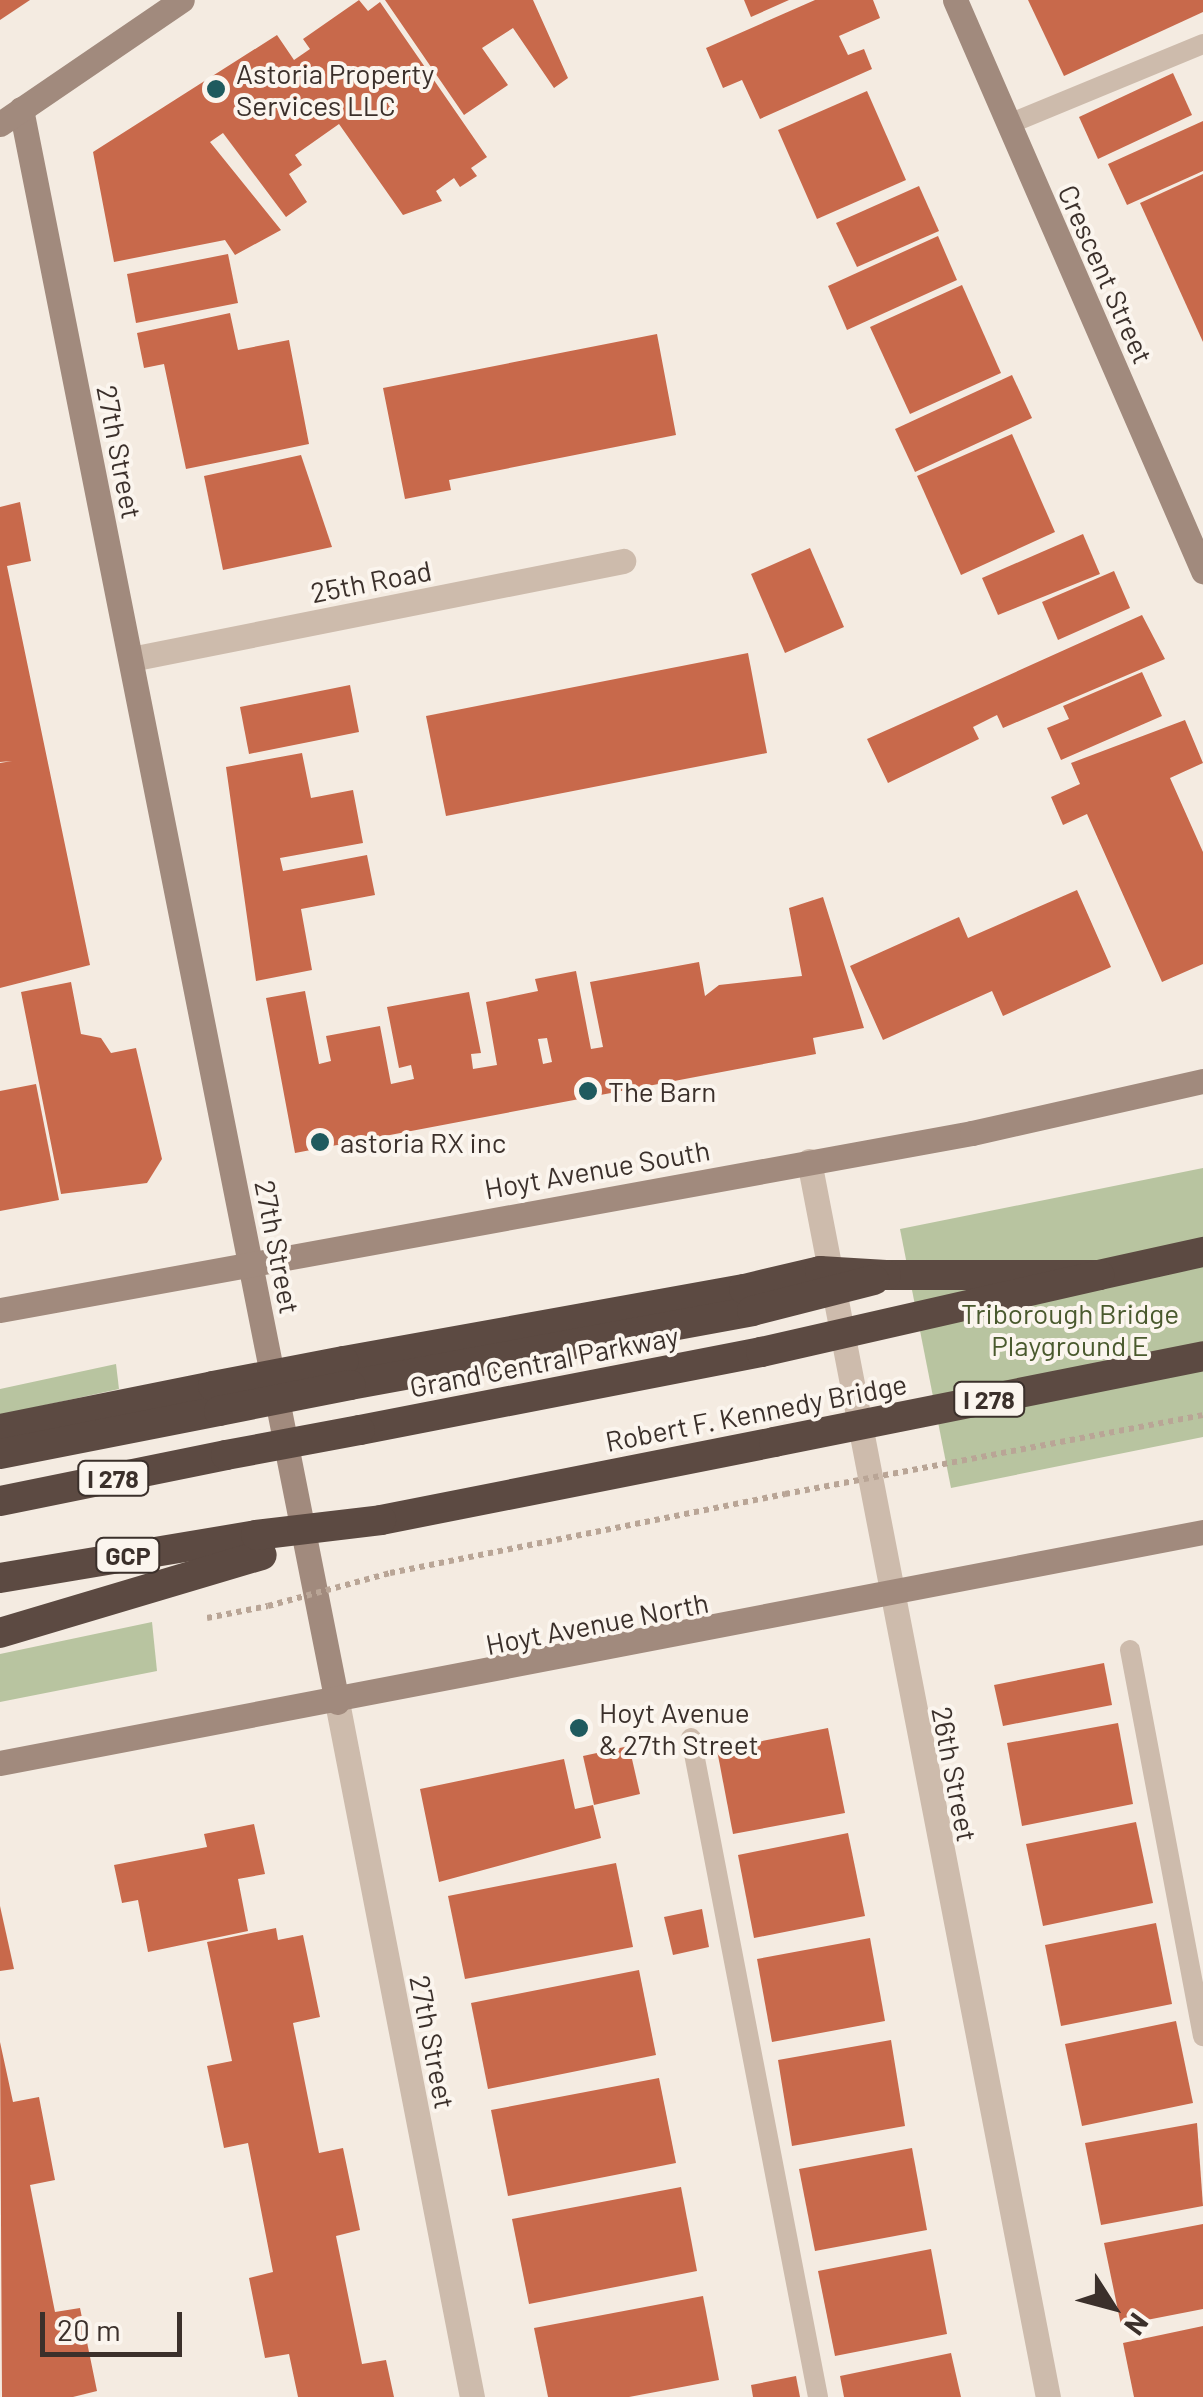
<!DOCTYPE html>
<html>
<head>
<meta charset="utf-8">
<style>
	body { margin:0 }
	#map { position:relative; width:1203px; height:2397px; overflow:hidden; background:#f4ebe1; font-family:Barlow,sans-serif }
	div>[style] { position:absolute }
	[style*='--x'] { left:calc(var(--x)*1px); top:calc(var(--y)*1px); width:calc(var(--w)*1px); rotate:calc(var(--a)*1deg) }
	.green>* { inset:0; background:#b8c4a0 }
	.building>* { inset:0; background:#c8694b }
	.path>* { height:6px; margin-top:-3px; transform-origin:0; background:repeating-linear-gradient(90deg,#b9a596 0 5px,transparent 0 10px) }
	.lane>* { height:20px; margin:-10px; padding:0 10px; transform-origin:10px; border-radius:10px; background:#cdbbac }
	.street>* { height:25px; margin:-12.5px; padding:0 12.5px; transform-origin:12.5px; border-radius:12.5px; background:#cdbbac }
	.secondary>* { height:25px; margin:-12.5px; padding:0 12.5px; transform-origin:12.5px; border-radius:12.5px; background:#a18a7d }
	.highway>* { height:30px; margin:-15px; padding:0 15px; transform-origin:15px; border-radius:15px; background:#5c4a42 }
	.path-bridge>* { height:6px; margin-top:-3px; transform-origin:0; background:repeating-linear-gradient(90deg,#b9a596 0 5px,transparent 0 10px) }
	.highway-bridge>* { height:30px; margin:-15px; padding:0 15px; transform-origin:15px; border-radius:15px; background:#5c4a42 }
	.dots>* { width:28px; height:28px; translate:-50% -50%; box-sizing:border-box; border:5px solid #fbf5ee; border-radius:50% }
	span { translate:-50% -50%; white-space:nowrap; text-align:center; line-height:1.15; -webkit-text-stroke:8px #fbf5ee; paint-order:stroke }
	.shield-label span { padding:2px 8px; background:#fbf5ee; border:2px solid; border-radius:8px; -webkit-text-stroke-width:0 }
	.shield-label { font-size:25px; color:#3b302b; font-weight:700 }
	.poi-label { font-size:28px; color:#3b302b }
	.left { translate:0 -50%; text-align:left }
	.street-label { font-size:28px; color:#3b302b }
	.park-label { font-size:28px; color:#4a5a2e }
	.north { position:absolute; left:1063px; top:2257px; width:100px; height:100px; -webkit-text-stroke:8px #fbf5ee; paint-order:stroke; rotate:126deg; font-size:28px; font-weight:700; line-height:40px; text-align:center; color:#3b302b }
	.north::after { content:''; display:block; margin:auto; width:35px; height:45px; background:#3b302b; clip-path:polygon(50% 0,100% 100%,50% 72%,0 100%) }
	.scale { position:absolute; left:40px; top:2312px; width:142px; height:45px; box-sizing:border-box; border:5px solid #3b302b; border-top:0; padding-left:12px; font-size:30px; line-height:35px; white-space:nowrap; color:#3b302b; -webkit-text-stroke:8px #fbf5ee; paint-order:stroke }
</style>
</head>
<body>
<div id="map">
	<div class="green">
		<div style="clip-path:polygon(1203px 1168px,1203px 1437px,951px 1488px,900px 1229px)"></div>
		<div style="clip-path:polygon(116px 1364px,119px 1389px,0 1415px,0 1389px)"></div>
		<div style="clip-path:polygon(152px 1622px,157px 1671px,0 1702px,0 1654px)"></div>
	</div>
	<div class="building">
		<div style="clip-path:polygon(0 0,30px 0,0 20px)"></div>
		<div style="clip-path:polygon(359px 0,368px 11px,380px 2px,487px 157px,471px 168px,477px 176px,460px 187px,454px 178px,436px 191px,442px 201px,403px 215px,339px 124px,295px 155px,302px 165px,289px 174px,307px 202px,286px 217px,223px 133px,210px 142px,281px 230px,235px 255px,225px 240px,114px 262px,93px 152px,277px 35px,294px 60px,310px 49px,303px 39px)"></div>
		<div style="clip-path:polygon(385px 0,533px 0,568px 78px,554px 88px,513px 28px,482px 48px,508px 85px,464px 115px)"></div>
		<div style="clip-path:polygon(744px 0,789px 0,751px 17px)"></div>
		<div style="clip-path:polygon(815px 0,873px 0,880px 18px,839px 36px,848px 55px,864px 49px,872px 69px,760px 119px,742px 80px,723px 88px,706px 48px)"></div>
		<div style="clip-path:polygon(1028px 0,1203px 0,1203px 12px,1064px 76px)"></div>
		<div style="clip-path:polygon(1173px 73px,1192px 115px,1098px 159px,1079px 117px)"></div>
		<div style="clip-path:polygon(867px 91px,906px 180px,817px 219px,778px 130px)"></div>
		<div style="clip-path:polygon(1203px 121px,1203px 171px,1127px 205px,1108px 164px)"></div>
		<div style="clip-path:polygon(1203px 174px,1203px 342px,1140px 203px)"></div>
		<div style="clip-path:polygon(919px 186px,939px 231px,857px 267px,836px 223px)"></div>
		<div style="clip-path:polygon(938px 236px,957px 280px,847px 330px,828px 286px)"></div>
		<div style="clip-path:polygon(228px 254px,238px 303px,136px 323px,127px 274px)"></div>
		<div style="clip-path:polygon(962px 285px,1001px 373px,910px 414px,870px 327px)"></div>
		<div style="clip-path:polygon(230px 313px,238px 350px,289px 340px,309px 444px,186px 469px,164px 364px,144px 368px,137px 333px)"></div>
		<div style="clip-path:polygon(657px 334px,676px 435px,449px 480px,451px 490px,405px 499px,383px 388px)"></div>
		<div style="clip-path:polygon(1012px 375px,1032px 418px,915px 472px,895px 429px)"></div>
		<div style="clip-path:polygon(1012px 434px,1055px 532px,961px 575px,917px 476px)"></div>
		<div style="clip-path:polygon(301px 455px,332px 547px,223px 570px,204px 476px)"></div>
		<div style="clip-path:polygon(20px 502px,31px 561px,7px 566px,90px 965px,0 988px,0 763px,12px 761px,0 762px,0 507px)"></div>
		<div style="clip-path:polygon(1083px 534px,1100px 574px,998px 615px,982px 578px)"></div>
		<div style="clip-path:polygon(810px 548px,844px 627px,785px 653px,751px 574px)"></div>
		<div style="clip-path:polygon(1114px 571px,1130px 608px,1058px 640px,1042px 602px)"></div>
		<div style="clip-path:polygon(1142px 615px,1165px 659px,1003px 728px,997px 715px,973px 727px,979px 739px,888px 783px,867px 739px)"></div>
		<div style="clip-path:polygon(748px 653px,767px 753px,446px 816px,426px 716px)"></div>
		<div style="clip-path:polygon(1142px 672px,1162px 716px,1061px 760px,1047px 728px,1069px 719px,1063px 706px)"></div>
		<div style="clip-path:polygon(350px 685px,359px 732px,249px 754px,240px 707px)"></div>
		<div style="clip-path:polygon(1185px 720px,1203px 763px,1170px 778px,1203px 852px,1203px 964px,1162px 982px,1087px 814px,1063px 825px,1051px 797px,1080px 784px,1071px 763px)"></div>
		<div style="clip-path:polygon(302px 753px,311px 798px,353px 790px,363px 843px,280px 858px,283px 871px,367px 855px,375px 895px,301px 909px,312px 970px,256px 981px,226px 767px)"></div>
		<div style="clip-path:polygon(1077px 890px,1111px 967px,1003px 1016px,992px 991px,883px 1040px,850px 966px,959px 917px,968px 938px)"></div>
		<div style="clip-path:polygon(evenodd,823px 897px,864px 1028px,813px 1038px,816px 1054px,295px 1153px,266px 998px,305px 991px,319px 1064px,331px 1061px,326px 1036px,380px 1026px,391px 1084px,414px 1079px,411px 1065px,399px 1068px,387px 1007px,469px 992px,481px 1053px,471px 1054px,473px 1069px,497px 1065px,486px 1002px,538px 991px,535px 979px,576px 971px,591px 1049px,603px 1047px,590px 982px,699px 962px,705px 996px,719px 985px,802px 976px,789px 908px,823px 897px,547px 1038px,552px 1062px,543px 1064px,538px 1039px,547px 1038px)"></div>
		<div style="clip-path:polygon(71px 982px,81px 1034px,101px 1038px,111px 1053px,136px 1048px,162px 1159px,147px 1183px,61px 1194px,21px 992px)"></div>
		<div style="clip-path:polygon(36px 1084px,59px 1200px,0 1211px,0 1091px)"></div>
		<div style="clip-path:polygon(1104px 1663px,1112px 1705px,1003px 1726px,994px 1685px)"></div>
		<div style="clip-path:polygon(1118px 1723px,1133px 1804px,1022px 1826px,1007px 1743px)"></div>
		<div style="clip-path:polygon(828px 1728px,845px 1813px,733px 1834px,717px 1750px)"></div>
		<div style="clip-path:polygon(629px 1746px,640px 1794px,594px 1805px,583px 1756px)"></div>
		<div style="clip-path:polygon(564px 1759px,575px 1809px,593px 1805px,601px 1838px,439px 1882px,420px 1789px)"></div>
		<div style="clip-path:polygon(1136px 1822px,1153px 1903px,1043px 1926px,1026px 1844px)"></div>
		<div style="clip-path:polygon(254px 1824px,265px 1874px,238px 1879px,248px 1931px,148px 1952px,138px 1900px,122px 1903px,114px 1865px,207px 1847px,204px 1834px)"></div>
		<div style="clip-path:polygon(848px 1833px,865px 1916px,754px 1938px,738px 1855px)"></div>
		<div style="clip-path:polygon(616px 1863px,633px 1947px,465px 1979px,448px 1896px)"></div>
		<div style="clip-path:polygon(0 1906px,14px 1969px,0 1971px)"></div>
		<div style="clip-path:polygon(702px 1909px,709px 1947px,673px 1955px,664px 1917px)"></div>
		<div style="clip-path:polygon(1156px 1923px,1172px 2004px,1061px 2026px,1045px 1945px)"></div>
		<div style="clip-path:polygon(276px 1928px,278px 1940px,303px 1935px,320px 2017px,293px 2023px,319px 2153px,343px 2148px,360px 2230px,336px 2236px,362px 2364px,386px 2360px,394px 2397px,298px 2397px,289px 2354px,265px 2358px,249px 2278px,273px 2272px,248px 2143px,224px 2148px,207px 2066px,232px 2061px,207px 1942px)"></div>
		<div style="clip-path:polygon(870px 1938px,885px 2021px,772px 2042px,757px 1959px)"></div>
		<div style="clip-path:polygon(639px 1970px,656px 2055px,488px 2089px,471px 2003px)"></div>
		<div style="clip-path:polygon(1176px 2021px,1193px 2103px,1082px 2126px,1065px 2044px)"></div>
		<div style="clip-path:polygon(891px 2040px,905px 2126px,792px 2146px,778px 2060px)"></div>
		<div style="clip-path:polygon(0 2042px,13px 2102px,39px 2097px,55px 2180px,30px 2185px,53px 2302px,55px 2312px,80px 2308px,97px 2391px,73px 2397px,2px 2397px)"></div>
		<div style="clip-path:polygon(659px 2078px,676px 2163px,508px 2196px,491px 2110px)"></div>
		<div style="clip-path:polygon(1197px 2123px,1203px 2206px,1101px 2225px,1085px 2143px)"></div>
		<div style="clip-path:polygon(912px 2148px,927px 2230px,815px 2251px,799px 2169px)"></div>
		<div style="clip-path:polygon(681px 2187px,697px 2271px,529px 2304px,512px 2219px)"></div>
		<div style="clip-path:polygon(1203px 2224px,1203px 2309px,1121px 2325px,1104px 2243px)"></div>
		<div style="clip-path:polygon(931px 2249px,947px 2334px,835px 2356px,818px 2271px)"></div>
		<div style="clip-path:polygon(703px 2296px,719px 2380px,629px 2397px,548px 2397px,534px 2328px)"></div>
		<div style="clip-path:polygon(1203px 2326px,1203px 2397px,1134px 2397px,1123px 2343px)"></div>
		<div style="clip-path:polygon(951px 2353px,961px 2397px,844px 2397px,840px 2376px)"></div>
		<div style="clip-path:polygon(796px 2376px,800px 2397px,753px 2397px,751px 2385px)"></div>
	</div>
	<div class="path">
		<div style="--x:390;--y:1573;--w:403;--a:-11.3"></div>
		<div style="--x:207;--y:1618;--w:62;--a:-11.1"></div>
	</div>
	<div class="lane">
		<div style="--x:1009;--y:124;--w:210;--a:-22.4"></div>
		<div style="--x:1130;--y:1650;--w:393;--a:79.3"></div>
		<div style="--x:691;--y:1738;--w:671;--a:79.09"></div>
	</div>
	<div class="street">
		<div style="--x:131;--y:659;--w:502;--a:-11.27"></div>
		<div style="--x:809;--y:1161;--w:1259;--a:79.06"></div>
		<div style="--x:337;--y:1702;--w:708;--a:79.01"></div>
	</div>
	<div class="secondary">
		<div style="--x:955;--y:0;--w:623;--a:66.52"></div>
		<div style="--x:21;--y:109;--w:1624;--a:78.78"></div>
		<div style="--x:0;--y:124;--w:220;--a:-34.3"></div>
		<div style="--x:0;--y:1310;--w:988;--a:-10.32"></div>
		<div style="--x:972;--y:1133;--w:237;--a:-12.7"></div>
		<div style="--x:0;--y:1763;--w:1225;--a:-10.87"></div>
	</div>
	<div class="highway">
		<div style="--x:886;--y:1275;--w:213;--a:0"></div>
		<div style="--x:1099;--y:1275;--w:107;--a:-12.5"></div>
		<div style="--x:344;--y:1361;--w:406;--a:-10.2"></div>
		<div style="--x:350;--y:1385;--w:409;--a:-10.4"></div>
		<div style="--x:0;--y:1429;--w:217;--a:-11.4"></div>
		<div style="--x:360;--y:1430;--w:409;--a:-11"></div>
		<div style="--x:0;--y:1454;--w:223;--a:-11.1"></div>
		<div style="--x:0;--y:1501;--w:231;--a:-11.5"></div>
		<div style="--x:381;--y:1520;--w:401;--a:-11.2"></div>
		<div style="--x:0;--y:1578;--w:260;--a:-9.5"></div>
		<div style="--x:0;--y:1633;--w:273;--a:-16.6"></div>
	</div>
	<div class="path-bridge">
		<div style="--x:785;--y:1494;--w:425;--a:-10.7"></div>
		<div style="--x:268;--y:1606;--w:126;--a:-15.1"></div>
	</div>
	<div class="highway-bridge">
		<div style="--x:744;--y:1289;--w:78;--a:-13.3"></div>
		<div style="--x:820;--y:1271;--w:66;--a:3.5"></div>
		<div style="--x:752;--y:1311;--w:126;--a:-14.3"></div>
		<div style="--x:761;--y:1352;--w:347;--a:-12.8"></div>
		<div style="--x:213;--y:1386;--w:133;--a:-10.8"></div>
		<div style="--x:219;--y:1411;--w:134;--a:-11.2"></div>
		<div style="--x:774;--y:1442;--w:438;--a:-11.3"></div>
		<div style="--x:226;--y:1455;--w:136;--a:-10.6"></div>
		<div style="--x:256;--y:1535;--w:126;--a:-6.8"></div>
	</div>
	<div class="dots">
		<div style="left:216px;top:89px;background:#1f5a5e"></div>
		<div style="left:588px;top:1091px;background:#1f5a5e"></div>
		<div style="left:320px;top:1142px;background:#1f5a5e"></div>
		<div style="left:579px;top:1728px;background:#1f5a5e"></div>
	</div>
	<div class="shield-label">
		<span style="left:989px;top:1399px">I 278</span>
		<span style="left:113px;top:1478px">I 278</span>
		<span style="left:128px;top:1555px">GCP</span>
	</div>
	<div class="poi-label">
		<span class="left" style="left:236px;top:89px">Astoria Property<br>Services LLC</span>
		<span class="left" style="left:608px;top:1091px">The Barn</span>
		<span class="left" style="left:340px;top:1142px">astoria RX inc</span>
		<span class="left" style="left:599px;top:1728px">Hoyt Avenue<br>&amp; 27th Street</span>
	</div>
	<div class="street-label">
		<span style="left:1106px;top:274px;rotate:66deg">Crescent Street</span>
		<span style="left:120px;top:452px;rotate:79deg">27th Street</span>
		<span style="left:371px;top:581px;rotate:-11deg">25th Road</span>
		<span style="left:597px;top:1169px;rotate:-10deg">Hoyt Avenue South</span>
		<span style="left:278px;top:1247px;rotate:79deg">27th Street</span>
		<span style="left:544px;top:1361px;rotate:-11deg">Grand Central Parkway</span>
		<span style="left:756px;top:1412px;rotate:-11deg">Robert F. Kennedy Bridge</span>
		<span style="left:597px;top:1623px;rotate:-11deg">Hoyt Avenue North</span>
		<span style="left:955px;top:1774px;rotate:79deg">26th Street</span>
		<span style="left:433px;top:2042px;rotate:79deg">27th Street</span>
	</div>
	<div class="park-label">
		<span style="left:1070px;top:1329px">Triborough Bridge<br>Playground E</span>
	</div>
	<div class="north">N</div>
	<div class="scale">20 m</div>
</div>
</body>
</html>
